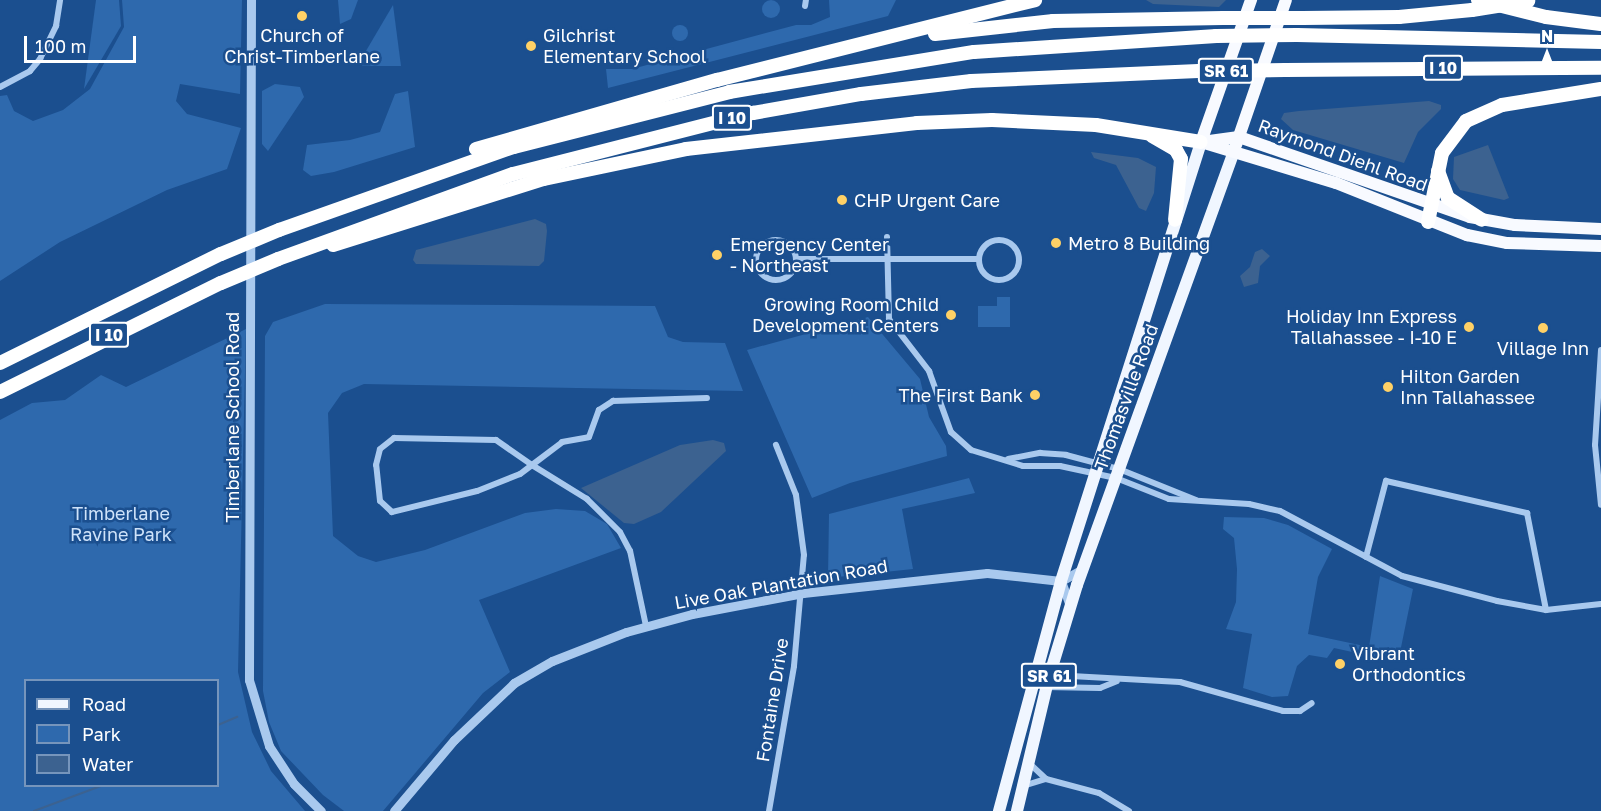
<!DOCTYPE html>
<html>
<head>
<meta charset="utf-8">
<style>
	body { margin:0 }
	#map { position:relative; width:1601px; height:811px; overflow:hidden; background:#1b4f8f; font-family:"Golos Text",sans-serif }
	div>[style] { position:absolute }
	[style*='--x'] { left:calc(var(--x)*1px); top:calc(var(--y)*1px); width:calc(var(--w)*1px); rotate:calc(var(--a)*1deg) }
	.green>* { inset:0; background:#2e69ad }
	.round { border-radius:50% }
	.water>* { inset:0; background:#3c6290 }
	.stream>* { height:2px; margin:-1px; padding:0 1px; transform-origin:1px; border-radius:1px; background:#3c6290 }
	.minor>* { height:6px; margin:-3px; padding:0 3px; transform-origin:3px; border-radius:3px; background:#a9c9ee }
	.minor>.ring { margin:-3px; padding:0; box-sizing:content-box; background:none; border:6px solid #a9c9ee; border-radius:50% }
	.tertiary>* { height:9px; margin:-4.5px; padding:0 4.5px; transform-origin:4.5px; border-radius:4.5px; background:#a9c9ee }
	.primary>* { height:12px; margin:-6px; padding:0 6px; transform-origin:6px; border-radius:6px; background:#f0f6ff }
	.trunk>* { height:12px; margin:-6px; padding:0 6px; transform-origin:6px; border-radius:6px; background:#f8faff }
	.motorway>* { height:14px; margin:-7px; padding:0 7px; transform-origin:7px; border-radius:7px; background:#fff }
	.motorway-bridge>* { height:14px; margin:-7px; padding:0 7px; transform-origin:7px; border-radius:7px; background:#fff }
	.dots>* { width:16px; height:16px; translate:-50% -50%; box-sizing:border-box; border:3px solid #1b4f8f; border-radius:50% }
	span { translate:-50% -50%; white-space:nowrap; text-align:center; line-height:1.15; -webkit-text-stroke:5px #1b4f8f; paint-order:stroke }
	.shield-label span { padding:2px 4px; background:#1b4f8f; border:2px solid; border-radius:4px; -webkit-text-stroke-width:0 }
	.shield-label { font-size:16px; color:#fff; font-weight:700 }
	.poi-label { font-size:18px; color:#fff }
	.left { translate:0 -50%; text-align:left }
	.right { translate:-100% -50%; text-align:right }
	.street-label { font-size:18px; color:#fff }
	.park-label { font-size:18px; color:#cfe3fa }
	.legend { position:absolute; left:24px; top:679px; width:195px; height:108px; box-sizing:border-box; background:#1b4f8f; border:2px solid #7695bc; margin:0; padding:8px 10px; list-style:none; font-size:18px; color:#fff }
	.legend li { display:flex; align-items:center; gap:12px; height:30px }
	.legend b { width:30px; border:2px solid #7695bc }
	.north { position:absolute; left:1517px; top:24px; width:60px; height:60px; -webkit-text-stroke:4px #1b4f8f; paint-order:stroke; rotate:0deg; font-size:16px; font-weight:700; line-height:24px; text-align:center; color:#fff }
	.north::after { content:''; display:block; margin:auto; width:21px; height:27px; background:#fff; clip-path:polygon(50% 0,100% 100%,50% 72%,0 100%) }
	.scale { position:absolute; left:24px; top:36px; width:112px; height:27px; box-sizing:border-box; border:3px solid #fff; border-top:0; padding-left:8px; font-size:18px; line-height:21px; white-space:nowrap; color:#fff; -webkit-text-stroke:4px #1b4f8f; paint-order:stroke }
</style>
</head>
<body>
<div id="map">
	<div class="green">
		<div style="clip-path:polygon(96px 0,119px 0,121px 26px,84px 89px)"></div>
		<div style="clip-path:polygon(122px 0,242px 0,240px 94px,180px 84px,176px 101px,187px 114px,241px 128px,227px 169px,167px 190px,60px 242px,0 281px,0 96px,7px 95px,14px 111px,33px 121px,63px 110px,90px 89px,124px 27px)"></div>
		<div style="clip-path:polygon(338px 0,358px 0,351px 19px,340px 24px)"></div>
		<div style="clip-path:polygon(829px 0,896px 0,888px 16px,608px 88px,606px 69px,632px 69px,796px 25px,811px 25px,830px 17px)"></div>
		<div class="round" style="left:762px;top:0;width:18px;height:18px"></div>
		<div style="clip-path:polygon(393px 5px,401px 66px,362px 66px,363px 56px)"></div>
		<div class="round" style="left:672px;top:25px;width:16px;height:16px"></div>
		<div style="clip-path:polygon(275px 84px,300px 87px,304px 97px,268px 151px,262px 144px,262px 91px)"></div>
		<div style="clip-path:polygon(408px 91px,415px 147px,334px 172px,311px 176px,303px 170px,307px 145px,350px 140px,380px 132px,395px 94px)"></div>
		<div style="clip-path:polygon(997px 297px,1010px 297px,1010px 327px,978px 327px,978px 306px,997px 306px)"></div>
		<div style="clip-path:polygon(325px 304px,655px 306px,668px 337px,683px 342px,725px 343px,743px 391px,364px 384px,342px 393px,328px 413px,333px 536px,358px 556px,376px 562px,425px 550px,525px 513px,556px 509px,585px 511px,607px 524px,621px 548px,479px 600px,510px 672px,483px 693px,383px 811px,344px 811px,323px 795px,281px 751px,269px 722px,263px 691px,265px 336px,273px 322px)"></div>
		<div style="clip-path:polygon(868px 317px,920px 379px,929px 417px,946px 446px,947px 456px,850px 483px,812px 498px,747px 350px)"></div>
		<div style="clip-path:polygon(evenodd,246px 329px,238px 672px,252px 732px,271px 771px,305px 811px,0 811px,0 420px,32px 403px,65px 400px,101px 375px,126px 387px,246px 329px,26px 680px,218px 680px,218px 786px,26px 786px,26px 680px)"></div>
		<div style="clip-path:polygon(969px 478px,975px 493px,902px 509px,913px 569px,828px 578px,829px 514px)"></div>
		<div style="clip-path:polygon(1224px 517px,1264px 518px,1288px 525px,1332px 549px,1318px 577px,1308px 634px,1369px 647px,1380px 576px,1413px 589px,1398px 662px,1334px 648px,1327px 658px,1309px 655px,1297px 666px,1288px 696px,1272px 697px,1243px 688px,1252px 634px,1226px 629px,1236px 602px,1237px 569px,1234px 538px,1223px 529px)"></div>
	</div>
	<div class="water">
		<div style="clip-path:polygon(1146px 0,1226px 0,1219px 7px,1153px 4px)"></div>
		<div style="clip-path:polygon(1429px 101px,1441px 105px,1441px 109px,1418px 132px,1404px 163px,1293px 130px,1281px 119px,1284px 113px,1299px 111px)"></div>
		<div style="clip-path:polygon(1488px 145px,1509px 198px,1504px 200px,1460px 190px,1453px 179px,1454px 157px)"></div>
		<div style="clip-path:polygon(1091px 152px,1138px 158px,1156px 167px,1154px 193px,1146px 211px,1139px 208px,1116px 165px,1094px 158px)"></div>
		<div style="clip-path:polygon(535px 219px,546px 224px,547px 231px,544px 261px,539px 266px,416px 264px,413px 260px,416px 250px)"></div>
		<div style="clip-path:polygon(1262px 249px,1270px 256px,1260px 266px,1258px 283px,1244px 287px,1240px 276px,1250px 267px,1255px 252px)"></div>
		<div style="clip-path:polygon(713px 440px,724px 443px,726px 451px,661px 512px,634px 524px,624px 523px,581px 488px,680px 445px)"></div>
	</div>
	<div class="stream">
		<div style="--x:218;--y:725;--w:21;--a:-23"></div>
		<div style="--x:34;--y:811;--w:72;--a:-20.5"></div>
	</div>
	<div class="minor">
		<div style="--x:805;--y:6;--w:6;--a:-81"></div>
		<div style="--x:0;--y:87;--w:34;--a:-28"></div>
		<div style="--x:30;--y:71;--w:16;--a:-50"></div>
		<div style="--x:40;--y:59;--w:37;--a:-64"></div>
		<div style="--x:56;--y:26;--w:26;--a:-81"></div>
		<div style="--x:887;--y:237;--w:82;--a:88.6"></div>
		<div style="--x:889;--y:319;--w:66;--a:52.4"></div>
		<div style="--x:929;--y:371;--w:65;--a:70.2"></div>
		<div style="--x:951;--y:432;--w:27;--a:42"></div>
		<div style="--x:971;--y:450;--w:54;--a:17.1"></div>
		<div style="--x:1023;--y:466;--w:37;--a:0"></div>
		<div style="--x:1060;--y:466;--w:57;--a:12.1"></div>
		<div style="--x:1116;--y:478;--w:57;--a:21.6"></div>
		<div style="--x:1169;--y:499;--w:80;--a:3.6"></div>
		<div style="--x:1249;--y:504;--w:32;--a:13"></div>
		<div style="--x:1280;--y:511;--w:138;--a:28"></div>
		<div style="--x:1402;--y:576;--w:98;--a:14.7"></div>
		<div style="--x:1497;--y:601;--w:50;--a:10.4"></div>
		<div style="--x:1546;--y:610;--w:55;--a:-6.2"></div>
		<div class="ring" style="left:756px;top:240px;width:34px;height:34px"></div>
		<div class="ring" style="left:979px;top:240px;width:34px;height:34px"></div>
		<div style="--x:796;--y:259;--w:183;--a:0"></div>
		<div style="--x:1601;--y:350;--w:95;--a:93.6"></div>
		<div style="--x:1595;--y:445;--w:60;--a:84.3"></div>
		<div style="--x:394;--y:438;--w:102;--a:1.1"></div>
		<div style="--x:496;--y:440;--w:44;--a:34.8"></div>
		<div style="--x:532;--y:465;--w:15;--a:143"></div>
		<div style="--x:520;--y:474;--w:46;--a:158.4"></div>
		<div style="--x:477;--y:491;--w:88;--a:166.1"></div>
		<div style="--x:392;--y:512;--w:16;--a:-137"></div>
		<div style="--x:380;--y:501;--w:36;--a:-96"></div>
		<div style="--x:376;--y:465;--w:16;--a:-76"></div>
		<div style="--x:380;--y:449;--w:18;--a:-38"></div>
		<div style="--x:1008;--y:459;--w:33;--a:-11"></div>
		<div style="--x:1040;--y:453;--w:26;--a:4"></div>
		<div style="--x:1066;--y:455;--w:55;--a:14.8"></div>
		<div style="--x:1119;--y:469;--w:83;--a:21.9"></div>
		<div style="--x:1366;--y:557;--w:79;--a:-75.3"></div>
		<div style="--x:1386;--y:481;--w:145;--a:12.8"></div>
		<div style="--x:1527;--y:513;--w:99;--a:78.9"></div>
		<div style="--x:646;--y:626;--w:77;--a:-102"></div>
		<div style="--x:630;--y:551;--w:21;--a:-118"></div>
		<div style="--x:620;--y:532;--w:47;--a:-135"></div>
		<div style="--x:587;--y:499;--w:65;--a:-148.3"></div>
		<div style="--x:532;--y:465;--w:38;--a:-37"></div>
		<div style="--x:562;--y:442;--w:27;--a:-10"></div>
		<div style="--x:589;--y:437;--w:29;--a:-70"></div>
		<div style="--x:599;--y:410;--w:17;--a:-33"></div>
		<div style="--x:613;--y:401;--w:94;--a:-1.8"></div>
		<div style="--x:1035;--y:674;--w:145;--a:3.2"></div>
		<div style="--x:1180;--y:682;--w:107;--a:15.7"></div>
		<div style="--x:1283;--y:711;--w:17;--a:0"></div>
		<div style="--x:1300;--y:711;--w:14;--a:-34"></div>
		<div style="--x:1045;--y:687;--w:55;--a:1"></div>
		<div style="--x:1100;--y:688;--w:18;--a:-22"></div>
		<div style="--x:1029;--y:763;--w:23;--a:43"></div>
		<div style="--x:1046;--y:779;--w:55;--a:14.8"></div>
		<div style="--x:1099;--y:793;--w:35;--a:31"></div>
		<div style="--x:1023;--y:786;--w:24;--a:-17"></div>
		<div style="--x:769;--y:811;--w:147;--a:-80.2"></div>
		<div style="--x:794;--y:666;--w:111;--a:-84.9"></div>
		<div style="--x:804;--y:555;--w:61;--a:-97.6"></div>
		<div style="--x:796;--y:495;--w:54;--a:-111.8"></div>
	</div>
	<div class="tertiary">
		<div style="--x:251;--y:0;--w:680;--a:90.17"></div>
		<div style="--x:249;--y:680;--w:69;--a:73.1"></div>
		<div style="--x:269;--y:746;--w:45;--a:56.7"></div>
		<div style="--x:294;--y:784;--w:38;--a:45"></div>
		<div style="--x:1061;--y:581;--w:27;--a:70"></div>
		<div style="--x:394;--y:811;--w:93;--a:-49.8"></div>
		<div style="--x:454;--y:740;--w:83;--a:-43.5"></div>
		<div style="--x:514;--y:683;--w:44;--a:-30.1"></div>
		<div style="--x:552;--y:661;--w:79;--a:-21.4"></div>
		<div style="--x:626;--y:632;--w:68;--a:-15.3"></div>
		<div style="--x:692;--y:614;--w:113;--a:-10.7"></div>
		<div style="--x:803;--y:593;--w:185;--a:-6.2"></div>
		<div style="--x:987;--y:573;--w:74;--a:6.2"></div>
		<div style="--x:1061;--y:581;--w:25;--a:-29"></div>
	</div>
	<div class="primary">
		<div style="--x:999;--y:811;--w:238;--a:-74.9"></div>
		<div style="--x:1061;--y:581;--w:461;--a:-72.3"></div>
		<div style="--x:1017;--y:811;--w:138;--a:-76.6"></div>
		<div style="--x:1049;--y:677;--w:96;--a:-73.1"></div>
		<div style="--x:1077;--y:585;--w:461;--a:-70.1"></div>
	</div>
	<div class="trunk">
		<div style="--x:1201;--y:142;--w:141;--a:16.9"></div>
		<div style="--x:1336;--y:183;--w:141;--a:21.7"></div>
		<div style="--x:1467;--y:235;--w:41;--a:11.3"></div>
		<div style="--x:1507;--y:243;--w:94;--a:1.8"></div>
		<div style="--x:1201;--y:142;--w:151;--a:-70.6"></div>
		<div style="--x:1202;--y:142;--w:37;--a:-8"></div>
		<div style="--x:1239;--y:137;--w:244;--a:19.1"></div>
		<div style="--x:1470;--y:217;--w:46;--a:10.1"></div>
		<div style="--x:1515;--y:225;--w:86;--a:2.7"></div>
		<div style="--x:1236;--y:145;--w:153;--a:-71"></div>
	</div>
	<div class="motorway">
		<div style="--x:1478;--y:0;--w:70;--a:14"></div>
		<div style="--x:1546;--y:17;--w:55;--a:7.3"></div>
		<div style="--x:1303;--y:18;--w:96;--a:-0.6"></div>
		<div style="--x:1399;--y:17;--w:73;--a:-5.5"></div>
		<div style="--x:935;--y:34;--w:119;--a:-6.3"></div>
		<div style="--x:1053;--y:21;--w:170;--a:-1"></div>
		<div style="--x:1297;--y:35;--w:304;--a:1.3"></div>
		<div style="--x:1285;--y:70;--w:316;--a:-0.4"></div>
		<div style="--x:1152;--y:136;--w:28;--a:30"></div>
		<div style="--x:1176;--y:150;--w:10;--a:61"></div>
		<div style="--x:1181;--y:159;--w:61;--a:95.6"></div>
		<div style="--x:476;--y:149;--w:251;--a:-16"></div>
		<div style="--x:717;--y:80;--w:328;--a:-14.1"></div>
		<div style="--x:1438;--y:171;--w:29;--a:70"></div>
		<div style="--x:1448;--y:198;--w:40;--a:32.9"></div>
		<div style="--x:1428;--y:222;--w:70;--a:-78.5"></div>
		<div style="--x:1442;--y:153;--w:40;--a:-53"></div>
		<div style="--x:1466;--y:121;--w:39;--a:-24"></div>
		<div style="--x:1502;--y:105;--w:100;--a:-9.2"></div>
		<div style="--x:279;--y:230;--w:249;--a:-19.5"></div>
		<div style="--x:514;--y:147;--w:222;--a:-14.3"></div>
		<div style="--x:729;--y:92;--w:248;--a:-9.3"></div>
		<div style="--x:974;--y:52;--w:243;--a:-3.8"></div>
		<div style="--x:333;--y:245;--w:221;--a:-17.4"></div>
		<div style="--x:544;--y:179;--w:145;--a:-11.9"></div>
		<div style="--x:686;--y:149;--w:232;--a:-6.4"></div>
		<div style="--x:917;--y:123;--w:75;--a:-2.3"></div>
		<div style="--x:992;--y:120;--w:104;--a:2.8"></div>
		<div style="--x:1096;--y:125;--w:106;--a:9.2"></div>
		<div style="--x:278;--y:259;--w:250;--a:-19.9"></div>
		<div style="--x:513;--y:174;--w:248;--a:-14.3"></div>
		<div style="--x:753;--y:113;--w:110;--a:-10"></div>
		<div style="--x:861;--y:94;--w:111;--a:-6.7"></div>
		<div style="--x:971;--y:81;--w:233;--a:-2.5"></div>
		<div style="--x:0;--y:363;--w:246;--a:-26.3"></div>
		<div style="--x:0;--y:392;--w:246;--a:-26.3"></div>
	</div>
	<div class="motorway-bridge">
		<div style="--x:1472;--y:10;--w:57;--a:-9.1"></div>
		<div style="--x:1223;--y:18;--w:80;--a:0"></div>
		<div style="--x:1216;--y:36;--w:81;--a:-0.7"></div>
		<div style="--x:1204;--y:71;--w:81;--a:-0.7"></div>
		<div style="--x:221;--y:254;--w:63;--a:-22.5"></div>
		<div style="--x:221;--y:283;--w:62;--a:-22.8"></div>
	</div>
	<div class="dots">
		<div style="left:302px;top:16px;background:#ffd166"></div>
		<div style="left:531px;top:46px;background:#ffd166"></div>
		<div style="left:842px;top:200px;background:#ffd166"></div>
		<div style="left:1056px;top:243px;background:#ffd166"></div>
		<div style="left:717px;top:255px;background:#ffd166"></div>
		<div style="left:951px;top:315px;background:#ffd166"></div>
		<div style="left:1469px;top:327px;background:#ffd166"></div>
		<div style="left:1543px;top:328px;background:#ffd166"></div>
		<div style="left:1388px;top:387px;background:#ffd166"></div>
		<div style="left:1035px;top:395px;background:#ffd166"></div>
		<div style="left:1340px;top:664px;background:#ffd166"></div>
	</div>
	<div class="shield-label">
		<span style="left:1443px;top:68px">I 10</span>
		<span style="left:1226px;top:71px">SR 61</span>
		<span style="left:732px;top:118px">I 10</span>
		<span style="left:109px;top:335px">I 10</span>
		<span style="left:1049px;top:676px">SR 61</span>
	</div>
	<div class="poi-label">
		<span style="left:302px;top:46px">Church of<br>Christ-Timberlane</span>
		<span class="left" style="left:543px;top:46px">Gilchrist<br>Elementary School</span>
		<span class="left" style="left:854px;top:200px">CHP Urgent Care</span>
		<span class="left" style="left:1068px;top:243px">Metro 8 Building</span>
		<span class="left" style="left:730px;top:255px">Emergency Center<br>- Northeast</span>
		<span class="right" style="left:939px;top:315px">Growing Room Child<br>Development Centers</span>
		<span class="right" style="left:1457px;top:327px">Holiday Inn Express<br>Tallahassee - I-10 E</span>
		<span style="left:1543px;top:348px">Village Inn</span>
		<span class="left" style="left:1400px;top:387px">Hilton Garden<br>Inn Tallahassee</span>
		<span class="right" style="left:1023px;top:395px">The First Bank</span>
		<span class="left" style="left:1352px;top:664px">Vibrant<br>Orthodontics</span>
	</div>
	<div class="street-label">
		<span style="left:1343px;top:155px;rotate:20deg">Raymond Diehl Road</span>
		<span style="left:1126px;top:397px;rotate:-70deg">Thomasville Road</span>
		<span style="left:232px;top:417px;rotate:-90deg">Timberlane School Road</span>
		<span style="left:781px;top:584px;rotate:-10deg">Live Oak Plantation Road</span>
		<span style="left:772px;top:700px;rotate:-81deg">Fontaine Drive</span>
	</div>
	<div class="park-label">
		<span style="left:121px;top:524px">Timberlane<br>Ravine Park</span>
	</div>
	<ul class="legend">
	<li><b style="height:8px;background:#f0f6ff"></b>Road</li>
	<li><b style="height:16px;background:#2e69ad"></b>Park</li>
	<li><b style="height:16px;background:#3c6290"></b>Water</li>
	</ul>
	<div class="north">N</div>
	<div class="scale">100 m</div>
</div>
</body>
</html>
